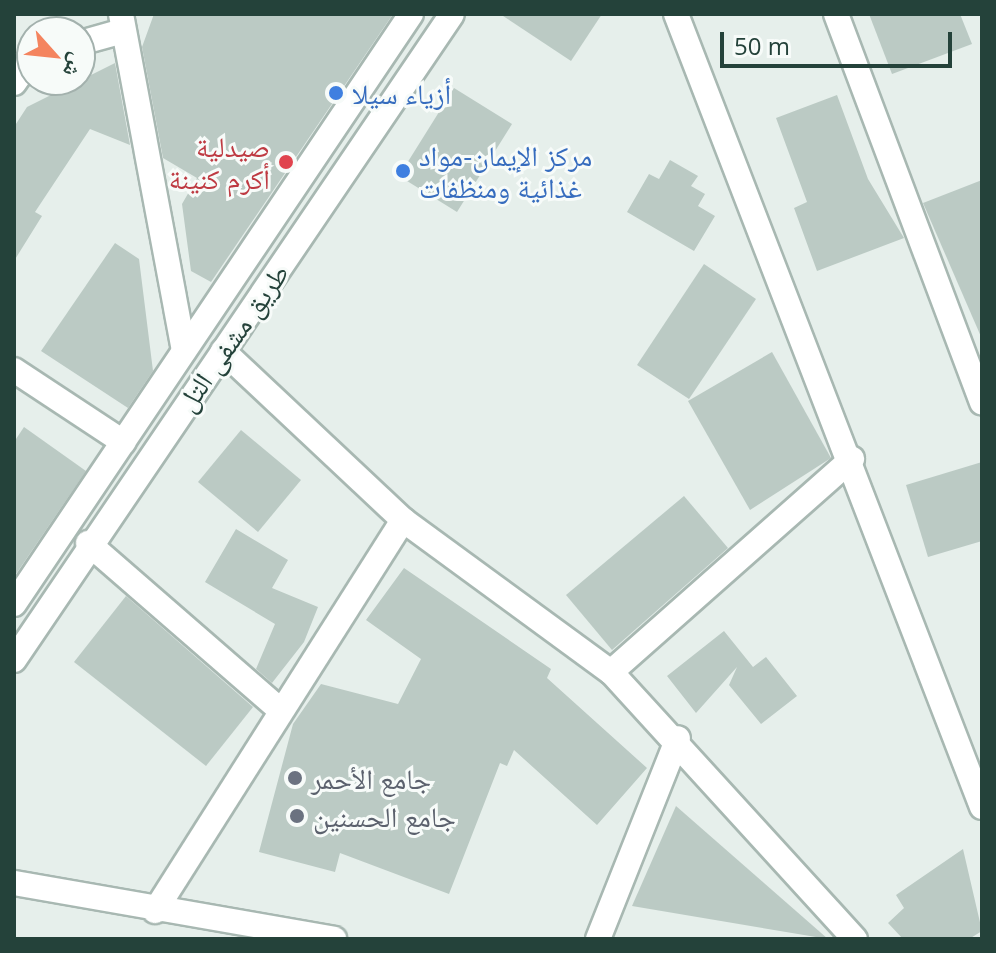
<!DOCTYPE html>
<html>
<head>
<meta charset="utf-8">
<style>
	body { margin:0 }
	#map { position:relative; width:996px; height:953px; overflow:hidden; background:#e6efeb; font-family:"Open Sans","Noto Naskh Arabic",sans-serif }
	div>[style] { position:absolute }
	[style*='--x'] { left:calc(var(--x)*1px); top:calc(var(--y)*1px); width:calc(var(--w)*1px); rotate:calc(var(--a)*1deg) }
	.building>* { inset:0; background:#bbcac4 }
	.roads { filter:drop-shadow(2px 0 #a8b8b2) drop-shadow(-2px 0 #a8b8b2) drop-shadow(0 2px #a8b8b2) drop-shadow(0 -2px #a8b8b2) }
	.street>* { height:24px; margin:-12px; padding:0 12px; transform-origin:12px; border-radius:12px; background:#fff }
	.secondary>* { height:24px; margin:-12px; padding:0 12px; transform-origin:12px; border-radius:12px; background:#fff }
	.dots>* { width:22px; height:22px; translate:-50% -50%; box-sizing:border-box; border:4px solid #f7fbf9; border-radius:50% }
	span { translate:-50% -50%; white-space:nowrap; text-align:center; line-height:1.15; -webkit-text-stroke:6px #f7fbf9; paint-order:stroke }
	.shop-label { font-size:28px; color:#366cbe }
	.left { translate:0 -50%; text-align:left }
	.health-label { font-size:28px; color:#be3a42 }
	.right { translate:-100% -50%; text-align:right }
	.street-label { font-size:28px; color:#24423a }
	.worship-label { font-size:28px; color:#5b616d }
	.frame { position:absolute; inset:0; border:16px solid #24423a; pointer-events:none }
	.north { position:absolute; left:16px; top:16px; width:80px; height:80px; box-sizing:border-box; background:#f7fbf9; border:2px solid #a3b1ad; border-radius:50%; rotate:117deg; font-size:22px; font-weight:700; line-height:32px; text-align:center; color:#24423a }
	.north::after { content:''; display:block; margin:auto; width:28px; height:36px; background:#f4845f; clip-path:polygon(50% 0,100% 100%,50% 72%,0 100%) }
	.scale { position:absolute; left:720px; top:32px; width:232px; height:36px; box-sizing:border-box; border:4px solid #24423a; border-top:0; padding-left:10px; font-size:24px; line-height:28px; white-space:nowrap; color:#24423a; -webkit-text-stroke:6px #f7fbf9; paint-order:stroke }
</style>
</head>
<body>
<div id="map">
	<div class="building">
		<div style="clip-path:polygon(154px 14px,393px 14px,211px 282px,191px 271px,182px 204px,197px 178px,163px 158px,142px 47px)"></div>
		<div style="clip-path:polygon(500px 14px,602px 14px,571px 61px)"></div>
		<div style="clip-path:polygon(869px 14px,960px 14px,972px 44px,892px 74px)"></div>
		<div style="clip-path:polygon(115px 63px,130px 145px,90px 129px,35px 212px,42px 216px,14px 261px,14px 127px,27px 107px)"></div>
		<div style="clip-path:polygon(454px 88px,512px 124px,457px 212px,399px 176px)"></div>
		<div style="clip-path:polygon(837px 95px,868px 179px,904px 238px,817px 271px,794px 208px,807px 202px,776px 118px)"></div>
		<div style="clip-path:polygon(670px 160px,698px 176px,691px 186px,705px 194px,698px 206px,715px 216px,694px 251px,627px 212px,649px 174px,659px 179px)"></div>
		<div style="clip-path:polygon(982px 180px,982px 339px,923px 203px)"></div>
		<div style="clip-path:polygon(115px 243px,139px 259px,153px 371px,128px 408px,41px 351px)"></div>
		<div style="clip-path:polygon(704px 264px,756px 299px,689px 399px,637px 365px)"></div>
		<div style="clip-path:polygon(772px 352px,831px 458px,750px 510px,688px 401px)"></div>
		<div style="clip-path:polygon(24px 427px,86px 471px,14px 577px,14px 442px)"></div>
		<div style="clip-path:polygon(241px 430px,301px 480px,258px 532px,198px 482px)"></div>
		<div style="clip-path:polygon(982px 462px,982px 541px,928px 557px,906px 485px)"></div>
		<div style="clip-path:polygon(684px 496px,728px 548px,612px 650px,566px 595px)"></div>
		<div style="clip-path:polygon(236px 529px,288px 560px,272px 588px,318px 607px,304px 642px,272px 683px,256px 669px,275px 624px,205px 582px)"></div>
		<div style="clip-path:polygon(404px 568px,551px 669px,547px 678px,647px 768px,597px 825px,514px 750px,507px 766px,500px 763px,449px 894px,340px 853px,335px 872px,259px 852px,293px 724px,321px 684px,398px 704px,421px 659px,366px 620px)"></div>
		<div style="clip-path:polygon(126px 596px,253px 707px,206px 766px,74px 662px)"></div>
		<div style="clip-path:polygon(724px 631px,753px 667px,766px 657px,797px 696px,761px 724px,729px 685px,737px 667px,696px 713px,667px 676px)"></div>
		<div style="clip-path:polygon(676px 806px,828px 939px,632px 906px)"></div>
		<div style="clip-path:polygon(963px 849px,982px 931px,969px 939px,903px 939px,888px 923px,904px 908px,896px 895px)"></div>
	</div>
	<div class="roads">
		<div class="street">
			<div style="--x:121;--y:14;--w:342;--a:79.4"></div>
			<div style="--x:676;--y:14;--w:850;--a:68.9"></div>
			<div style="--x:836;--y:14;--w:415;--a:69.4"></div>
			<div style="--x:80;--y:43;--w:45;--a:-15.6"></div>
			<div style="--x:14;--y:83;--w:32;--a:-55"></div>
			<div style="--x:223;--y:351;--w:247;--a:43.2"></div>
			<div style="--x:403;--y:520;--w:258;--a:36.2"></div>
			<div style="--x:611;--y:672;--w:362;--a:47.6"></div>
			<div style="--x:14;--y:370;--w:131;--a:33.4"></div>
			<div style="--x:88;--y:543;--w:254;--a:41"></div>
			<div style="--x:611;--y:672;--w:322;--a:-41.5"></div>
			<div style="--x:14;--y:883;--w:325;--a:9.9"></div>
			<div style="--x:155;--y:911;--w:463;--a:-57.6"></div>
			<div style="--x:598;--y:939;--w:216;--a:-68.3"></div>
		</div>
		<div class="secondary">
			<div style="--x:14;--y:604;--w:711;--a:-56.06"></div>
			<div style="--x:14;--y:660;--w:780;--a:-55.86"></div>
		</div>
	</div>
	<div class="dots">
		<div style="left:336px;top:93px;background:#3f7fe0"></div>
		<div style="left:286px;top:162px;background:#e0444e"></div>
		<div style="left:403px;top:171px;background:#3f7fe0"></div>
		<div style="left:295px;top:778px;background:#6b7280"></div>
		<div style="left:297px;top:816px;background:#6b7280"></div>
	</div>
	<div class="shop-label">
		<span class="left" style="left:352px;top:93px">أزياء سيلا</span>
		<span class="left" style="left:419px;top:171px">مركز الإيمان-مواد<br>غذائية ومنظفات</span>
	</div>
	<div class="health-label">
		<span class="right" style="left:270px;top:162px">صيدلية<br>أكرم كنينة</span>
	</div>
	<div class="street-label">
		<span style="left:232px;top:337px;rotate:-55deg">طريق مشفى التل</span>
	</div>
	<div class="worship-label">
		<span class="left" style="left:311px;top:778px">جامع الأحمر</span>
		<span class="left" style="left:313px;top:816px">جامع الحسنين</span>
	</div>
	<div class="frame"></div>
	<div class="north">ش</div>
	<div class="scale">50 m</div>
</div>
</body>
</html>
